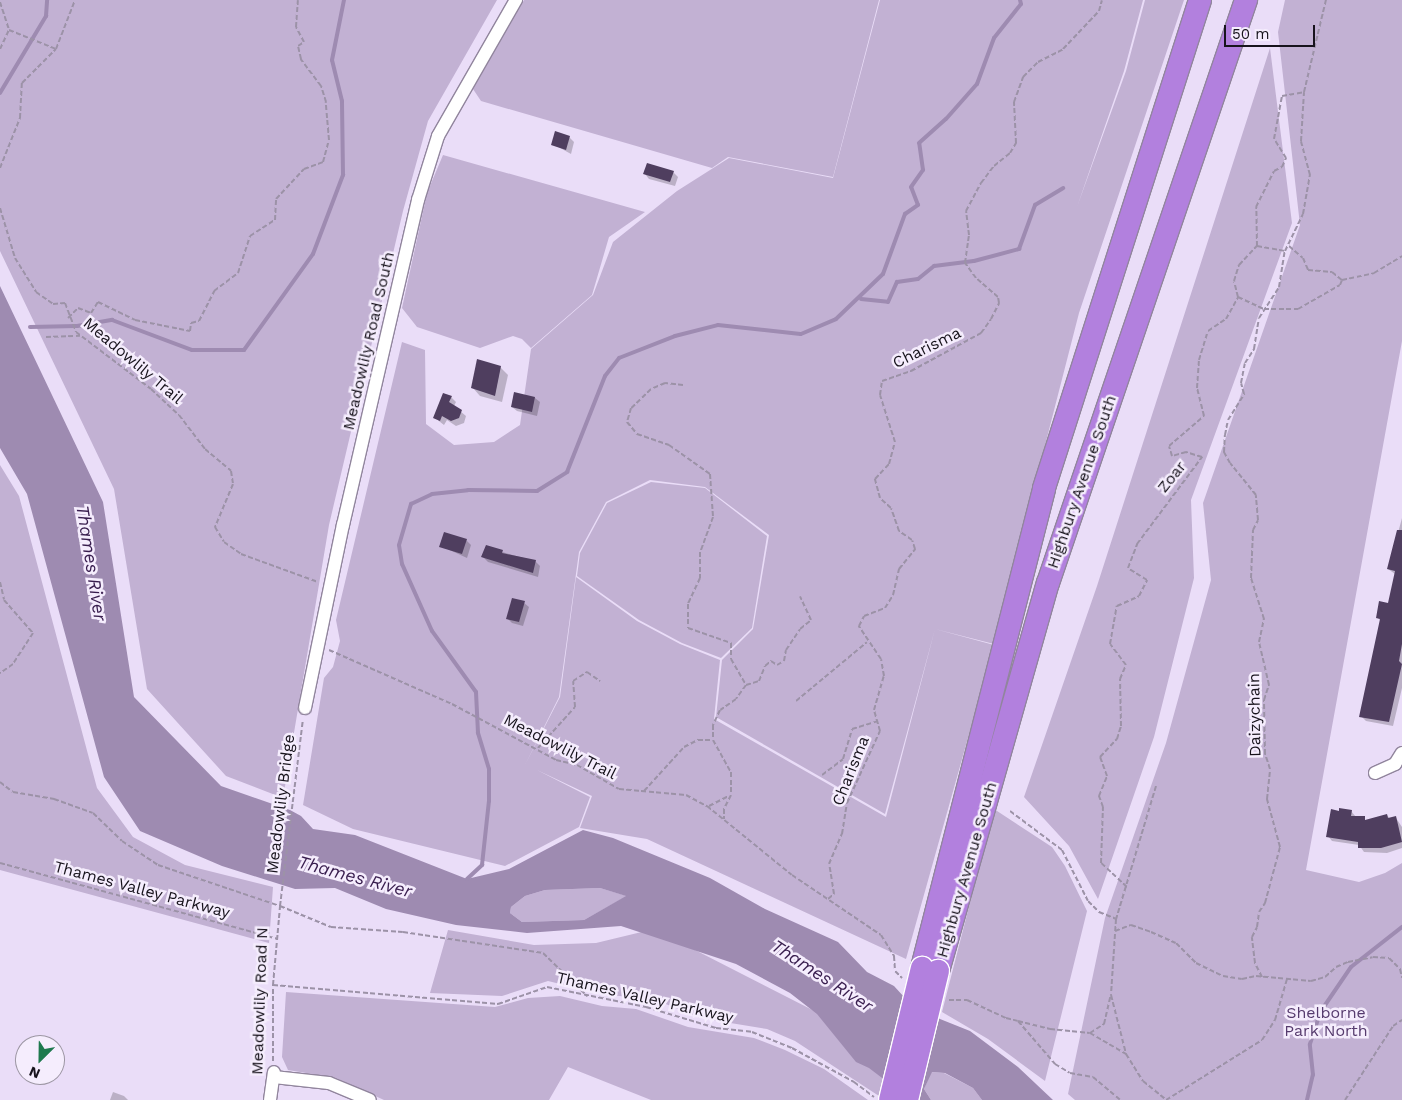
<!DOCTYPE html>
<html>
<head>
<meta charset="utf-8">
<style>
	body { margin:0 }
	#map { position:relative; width:1402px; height:1100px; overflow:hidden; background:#eaddf8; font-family:"Work Sans",sans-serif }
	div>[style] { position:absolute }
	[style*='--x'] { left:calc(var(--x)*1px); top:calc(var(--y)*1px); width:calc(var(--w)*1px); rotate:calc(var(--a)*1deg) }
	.green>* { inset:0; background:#c2b1d3 }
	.water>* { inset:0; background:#9e8bb1 }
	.shadow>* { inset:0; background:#0003 }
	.stream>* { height:4px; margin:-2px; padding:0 2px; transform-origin:2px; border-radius:2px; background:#9e8bb1 }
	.building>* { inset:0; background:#4f3e5f }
	.path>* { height:2px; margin-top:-1px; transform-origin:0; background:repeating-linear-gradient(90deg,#9c92a7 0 5px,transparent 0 7.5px) }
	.roads { filter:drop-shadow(1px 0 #91859d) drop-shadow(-1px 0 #91859d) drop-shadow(0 1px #91859d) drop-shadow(0 -1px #91859d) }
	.street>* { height:12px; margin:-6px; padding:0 6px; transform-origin:6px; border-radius:6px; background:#fff }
	.highway>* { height:22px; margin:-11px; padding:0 11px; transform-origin:11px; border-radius:11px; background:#b280de }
	.bridges { filter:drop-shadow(1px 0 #fff) drop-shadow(-1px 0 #fff) drop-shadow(0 1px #fff) drop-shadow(0 -1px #fff) }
	.highway-bridge>* { height:22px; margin:-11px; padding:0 11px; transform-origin:11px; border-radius:11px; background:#b280de }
	span { translate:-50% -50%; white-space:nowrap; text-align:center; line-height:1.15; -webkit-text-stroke:5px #f5edfd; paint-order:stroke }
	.street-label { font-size:16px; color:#17131c }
	.park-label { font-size:16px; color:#563b6e }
	.water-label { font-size:18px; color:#381d4e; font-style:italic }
	.north { position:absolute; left:15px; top:1035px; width:50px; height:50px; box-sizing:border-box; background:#f5edfd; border:1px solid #9c96a3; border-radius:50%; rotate:203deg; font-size:14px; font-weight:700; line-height:20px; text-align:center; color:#17131c }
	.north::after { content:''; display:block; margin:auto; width:18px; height:22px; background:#1e794e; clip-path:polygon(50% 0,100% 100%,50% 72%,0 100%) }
	.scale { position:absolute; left:1224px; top:25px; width:91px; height:22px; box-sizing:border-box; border:2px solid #17131c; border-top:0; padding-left:6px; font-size:15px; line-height:18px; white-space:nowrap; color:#17131c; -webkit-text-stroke:4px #f5edfd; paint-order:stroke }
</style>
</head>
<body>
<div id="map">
	<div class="green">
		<div style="clip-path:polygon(0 0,497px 0,428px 121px,403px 211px,329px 525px,283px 798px,226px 776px,147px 689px,114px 489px,0 251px)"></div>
		<div style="clip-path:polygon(524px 0,879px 0,833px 177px,728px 157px,712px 168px,481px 101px,473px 89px)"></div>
		<div style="clip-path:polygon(880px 0,1143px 0,1124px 71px,1077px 207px,1126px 71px,1145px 0,1184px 0,1079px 313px,994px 644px,935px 629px,885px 814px,716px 717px,722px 660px,753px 629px,769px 535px,705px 487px,650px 480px,606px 502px,579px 552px,559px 697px,525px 765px,560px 697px,576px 577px,637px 621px,680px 644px,720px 660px,714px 719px,886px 817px,935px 629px,994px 645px,906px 959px,647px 839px,580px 828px,592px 796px,537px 770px,590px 797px,579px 827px,505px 866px,353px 829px,303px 805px,324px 678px,333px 667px,340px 641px,336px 620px,402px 342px,425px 350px,426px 424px,454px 445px,494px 442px,520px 425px,531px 349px,593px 295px,613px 242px,677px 191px,729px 158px,833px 178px)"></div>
		<div style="clip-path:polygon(1285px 0,1402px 0,1402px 341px,1306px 870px,1359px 882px,1385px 873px,1402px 863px,1402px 1100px,1075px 1100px,1068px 1094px,1105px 918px,1166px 743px,1211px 580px,1203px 503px,1300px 225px,1278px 32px)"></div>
		<div style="clip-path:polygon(1270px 48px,1292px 223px,1191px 500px,1194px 578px,1154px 737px,1098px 899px,1069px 846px,1024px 797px,1097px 586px)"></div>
		<div style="clip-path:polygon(443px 155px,645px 212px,609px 237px,592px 295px,531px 348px,522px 339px,513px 336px,480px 348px,417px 327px,402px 308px,427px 193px)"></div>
		<div style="clip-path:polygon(0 465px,19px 496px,97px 788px,133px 837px,185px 865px,273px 887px,269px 943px,0 870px)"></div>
		<div style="clip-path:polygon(651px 482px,705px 488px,767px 536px,752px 628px,721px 658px,682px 643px,639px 620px,577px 576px,580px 553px,607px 503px)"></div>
		<div style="clip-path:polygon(994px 809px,1052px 847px,1065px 866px,1087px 911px,1045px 1081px,988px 1039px,942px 1012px)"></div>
		<div style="clip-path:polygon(600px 888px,627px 896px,584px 920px,522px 922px,510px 913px,511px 907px,525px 896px,545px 890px)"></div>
		<div style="clip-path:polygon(654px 929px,836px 1022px,887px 1065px,879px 1096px,795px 1041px,767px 1029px,700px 1018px,656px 1000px,601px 994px,548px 981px,502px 996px,430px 993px,448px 930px,534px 945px,596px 943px)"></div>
		<div style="clip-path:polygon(286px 992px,495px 1007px,528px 998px,560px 996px,602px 1006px,636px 1009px,688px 1027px,754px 1038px,785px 1050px,824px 1069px,868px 1100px,651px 1100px,568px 1067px,549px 1100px,384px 1100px,336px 1078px,288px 1070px,282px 1057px)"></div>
		<div style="clip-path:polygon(931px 1072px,944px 1073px,973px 1088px,982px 1100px,931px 1100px,924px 1089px)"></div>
	</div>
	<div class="water">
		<div style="clip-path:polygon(evenodd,0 286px,103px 502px,134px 697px,221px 786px,290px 810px,301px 816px,313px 829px,355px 835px,467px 879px,509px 869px,583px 830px,613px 838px,710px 878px,765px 909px,838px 942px,867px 972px,894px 986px,905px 998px,935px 1017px,970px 1031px,1018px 1067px,1053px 1100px,982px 1100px,973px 1088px,945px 1073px,932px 1072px,924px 1089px,931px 1100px,911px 1100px,869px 1068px,856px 1062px,817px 1014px,790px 993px,736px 964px,621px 926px,527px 933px,456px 925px,386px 909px,335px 888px,295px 889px,222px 866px,140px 831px,104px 777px,27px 494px,0 448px,0 286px,600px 888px,626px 896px,584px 920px,522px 922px,510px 913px,511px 907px,525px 896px,545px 890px,600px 888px)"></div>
	</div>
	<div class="shadow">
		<div style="clip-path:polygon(569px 137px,574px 142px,571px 154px,553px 144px)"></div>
		<div style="clip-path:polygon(673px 172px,678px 177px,675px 186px,649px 179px,645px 174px)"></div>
		<div style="clip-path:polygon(500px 367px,508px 375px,502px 402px,480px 396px,473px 388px)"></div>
		<div style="clip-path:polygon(451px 397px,456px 402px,454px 406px,466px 416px,464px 423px,456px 426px,447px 420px,444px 425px,435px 418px)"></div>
		<div style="clip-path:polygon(535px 398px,540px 402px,537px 416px,517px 411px,512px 407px)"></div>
		<div style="clip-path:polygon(1402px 518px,1402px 688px,1393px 726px,1366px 721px,1361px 716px,1381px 621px,1377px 617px,1389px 604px,1395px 574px,1388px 569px)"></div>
		<div style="clip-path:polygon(466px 540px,471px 545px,467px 558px,441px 546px)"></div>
		<div style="clip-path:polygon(502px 552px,535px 561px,540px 566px,538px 577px,488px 562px,483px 557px)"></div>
		<div style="clip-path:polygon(524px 603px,529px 607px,523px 626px,512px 623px,507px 618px)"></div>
		<div style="clip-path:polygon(1332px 811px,1351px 811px,1356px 817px,1368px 821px,1387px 815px,1390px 819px,1396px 818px,1402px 827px,1402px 848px,1387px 853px,1364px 852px,1359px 845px,1332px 841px,1328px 836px)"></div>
		<div style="clip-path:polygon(113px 1092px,124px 1096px,128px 1100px,110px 1100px)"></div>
	</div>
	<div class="stream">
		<div style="--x:0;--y:93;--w:90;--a:-59.1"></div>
		<div style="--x:46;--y:16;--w:16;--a:-86"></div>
		<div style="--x:861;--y:299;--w:27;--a:6"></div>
		<div style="--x:888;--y:302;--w:22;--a:-66"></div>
		<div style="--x:897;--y:282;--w:21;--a:-8"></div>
		<div style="--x:918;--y:279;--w:21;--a:-39"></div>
		<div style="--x:934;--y:266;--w:40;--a:-7.1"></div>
		<div style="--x:974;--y:261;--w:47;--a:-14.9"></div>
		<div style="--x:1019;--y:249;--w:47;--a:-70"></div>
		<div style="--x:1035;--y:205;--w:33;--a:-31"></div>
		<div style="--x:30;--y:327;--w:47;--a:-1.2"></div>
		<div style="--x:77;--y:326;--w:36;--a:-10"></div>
		<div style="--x:112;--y:320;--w:85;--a:20.6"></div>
		<div style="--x:192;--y:350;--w:52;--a:0"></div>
		<div style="--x:244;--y:350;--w:118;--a:-54.3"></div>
		<div style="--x:313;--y:254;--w:85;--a:-69.2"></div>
		<div style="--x:343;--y:175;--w:74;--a:-90.8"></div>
		<div style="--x:342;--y:101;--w:42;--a:-103.7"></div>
		<div style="--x:332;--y:60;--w:61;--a:-78.7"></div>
		<div style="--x:467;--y:879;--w:21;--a:-43"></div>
		<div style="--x:482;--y:865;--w:64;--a:-83.8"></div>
		<div style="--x:489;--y:801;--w:32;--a:-90"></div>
		<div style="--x:489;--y:769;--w:38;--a:-107"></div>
		<div style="--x:478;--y:733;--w:41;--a:-92.8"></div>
		<div style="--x:476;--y:692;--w:75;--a:-125.8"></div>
		<div style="--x:432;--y:631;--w:73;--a:-114.1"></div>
		<div style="--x:402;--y:564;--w:19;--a:-99"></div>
		<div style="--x:399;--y:545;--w:43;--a:-73.7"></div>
		<div style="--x:411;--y:504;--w:23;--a:-25"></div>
		<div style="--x:432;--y:494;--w:36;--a:-6"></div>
		<div style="--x:468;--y:490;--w:69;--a:0.8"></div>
		<div style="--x:537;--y:491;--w:36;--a:-32"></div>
		<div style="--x:567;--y:472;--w:103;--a:-68.4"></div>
		<div style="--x:605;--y:376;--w:23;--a:-52"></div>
		<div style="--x:619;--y:358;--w:60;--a:-21.4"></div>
		<div style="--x:675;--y:336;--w:44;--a:-14.3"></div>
		<div style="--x:718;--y:325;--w:83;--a:6.2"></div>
		<div style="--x:801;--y:334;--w:38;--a:-23"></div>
		<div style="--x:836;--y:319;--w:65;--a:-43.8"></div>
		<div style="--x:883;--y:274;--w:64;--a:-69.9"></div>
		<div style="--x:905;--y:214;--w:16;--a:-35"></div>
		<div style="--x:918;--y:205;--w:19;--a:-111"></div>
		<div style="--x:911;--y:187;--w:21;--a:-55"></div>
		<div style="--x:923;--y:170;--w:27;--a:-98"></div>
		<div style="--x:919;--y:143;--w:36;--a:-42"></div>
		<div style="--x:946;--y:119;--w:47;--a:-48.5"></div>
		<div style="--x:977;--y:84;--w:49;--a:-69.7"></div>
		<div style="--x:994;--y:38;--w:43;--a:-51.5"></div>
		<div style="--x:1021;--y:4;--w:4;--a:-104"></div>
		<div style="--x:1307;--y:1100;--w:26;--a:-77"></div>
		<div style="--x:1313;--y:1075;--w:31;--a:-96"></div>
		<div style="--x:1310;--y:1044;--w:35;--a:-72"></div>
		<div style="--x:1321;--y:1011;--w:53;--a:-55.7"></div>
		<div style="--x:1351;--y:967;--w:65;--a:-38.1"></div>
	</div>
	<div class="building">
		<div style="clip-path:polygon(555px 131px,570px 136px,566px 150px,551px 145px)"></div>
		<div style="clip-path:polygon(647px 163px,674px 171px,670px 182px,643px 174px)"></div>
		<div style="clip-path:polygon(477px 359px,501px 366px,495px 396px,471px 388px)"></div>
		<div style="clip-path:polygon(514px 392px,535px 397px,532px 412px,511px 407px)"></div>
		<div style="clip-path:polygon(443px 393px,452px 396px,449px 402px,462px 410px,459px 418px,451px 421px,442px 416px,440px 421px,433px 418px)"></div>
		<div style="clip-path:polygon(1397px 530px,1402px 530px,1402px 644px,1399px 661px,1402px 664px,1389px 722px,1359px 717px,1380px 619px,1376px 618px,1379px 601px,1388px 603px,1395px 571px,1387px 569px)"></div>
		<div style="clip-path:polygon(444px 532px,467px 539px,462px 554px,439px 547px)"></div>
		<div style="clip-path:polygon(486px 545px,503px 550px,502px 553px,536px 560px,533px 573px,481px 557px)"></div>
		<div style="clip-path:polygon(512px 598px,525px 601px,519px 622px,506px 619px)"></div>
		<div style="clip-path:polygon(1339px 808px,1352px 810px,1351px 816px,1365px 816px,1365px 820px,1387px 814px,1388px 818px,1396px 816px,1402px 842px,1381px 848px,1358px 848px,1358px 842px,1326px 837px,1331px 809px,1339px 811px)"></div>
	</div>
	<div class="path">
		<div style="--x:0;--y:2;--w:29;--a:72"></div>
		<div style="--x:0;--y:49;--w:21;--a:-65"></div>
		<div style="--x:9;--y:30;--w:51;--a:22"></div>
		<div style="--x:0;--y:168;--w:54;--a:-68.2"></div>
		<div style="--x:20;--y:118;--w:35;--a:-87"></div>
		<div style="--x:22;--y:83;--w:48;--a:-45"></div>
		<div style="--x:56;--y:49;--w:53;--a:-68.8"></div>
		<div style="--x:0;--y:208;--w:52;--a:73.3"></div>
		<div style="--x:15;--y:258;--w:40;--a:58"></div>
		<div style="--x:36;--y:292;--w:21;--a:35"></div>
		<div style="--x:53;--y:304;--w:12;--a:-5"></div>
		<div style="--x:65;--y:303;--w:31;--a:69"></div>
		<div style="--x:76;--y:332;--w:94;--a:37.2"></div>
		<div style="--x:151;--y:389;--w:38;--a:43"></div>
		<div style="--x:179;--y:415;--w:43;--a:52.6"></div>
		<div style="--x:205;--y:449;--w:34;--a:40"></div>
		<div style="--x:231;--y:471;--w:13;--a:81"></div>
		<div style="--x:233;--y:484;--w:47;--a:112.7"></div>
		<div style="--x:215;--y:527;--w:17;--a:59"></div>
		<div style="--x:224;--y:542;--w:21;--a:35"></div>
		<div style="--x:241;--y:554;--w:82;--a:20"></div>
		<div style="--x:1257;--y:246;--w:28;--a:10"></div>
		<div style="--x:1289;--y:246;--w:18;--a:41"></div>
		<div style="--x:1303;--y:258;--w:13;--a:67"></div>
		<div style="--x:1308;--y:270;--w:24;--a:5"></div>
		<div style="--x:1332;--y:272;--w:13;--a:39"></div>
		<div style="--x:1238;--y:297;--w:29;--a:25"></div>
		<div style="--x:1264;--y:309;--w:34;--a:0"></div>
		<div style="--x:1298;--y:309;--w:48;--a:-29.7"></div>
		<div style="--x:1340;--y:285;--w:5;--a:-68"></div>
		<div style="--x:1342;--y:280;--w:33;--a:-12"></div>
		<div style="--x:1374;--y:273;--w:33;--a:-31"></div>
		<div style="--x:68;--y:318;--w:14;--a:-45"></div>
		<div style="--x:78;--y:308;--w:14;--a:21"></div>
		<div style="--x:91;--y:313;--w:13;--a:-58"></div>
		<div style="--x:98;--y:302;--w:41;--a:25.9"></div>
		<div style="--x:135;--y:320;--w:56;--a:11.3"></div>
		<div style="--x:190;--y:331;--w:8;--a:-83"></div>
		<div style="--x:191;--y:323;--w:8;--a:-14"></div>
		<div style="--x:199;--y:321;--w:34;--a:-63"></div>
		<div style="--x:214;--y:291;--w:30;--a:-37"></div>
		<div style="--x:238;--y:273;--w:39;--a:-72"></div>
		<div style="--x:250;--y:236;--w:30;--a:-33"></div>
		<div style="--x:275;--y:220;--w:21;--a:-87"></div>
		<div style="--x:276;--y:199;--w:41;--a:-47"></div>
		<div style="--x:304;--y:169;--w:20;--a:-20"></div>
		<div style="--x:323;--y:162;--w:23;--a:-75"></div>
		<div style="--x:329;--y:140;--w:38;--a:-95"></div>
		<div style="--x:326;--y:102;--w:17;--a:-107"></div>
		<div style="--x:321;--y:86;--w:34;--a:-127"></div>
		<div style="--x:301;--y:59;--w:13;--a:-103"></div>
		<div style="--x:298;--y:46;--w:7;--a:-34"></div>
		<div style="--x:304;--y:42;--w:17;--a:-118"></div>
		<div style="--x:296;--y:27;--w:27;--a:-86"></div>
		<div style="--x:46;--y:337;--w:34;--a:-2"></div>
		<div style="--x:683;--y:385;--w:18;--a:-174"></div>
		<div style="--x:665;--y:383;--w:15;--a:157"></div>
		<div style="--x:651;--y:389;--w:28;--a:136"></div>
		<div style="--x:631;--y:408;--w:15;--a:106"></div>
		<div style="--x:627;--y:422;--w:16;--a:50"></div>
		<div style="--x:637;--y:434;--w:34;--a:19"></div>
		<div style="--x:669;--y:445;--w:50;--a:35.3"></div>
		<div style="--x:710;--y:474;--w:43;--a:86"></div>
		<div style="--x:713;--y:517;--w:37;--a:110"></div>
		<div style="--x:700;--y:552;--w:26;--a:90"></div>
		<div style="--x:700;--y:578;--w:29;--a:115"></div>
		<div style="--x:688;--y:604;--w:24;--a:90"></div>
		<div style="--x:688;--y:628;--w:46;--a:19.2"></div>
		<div style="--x:731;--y:643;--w:16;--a:90"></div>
		<div style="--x:731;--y:659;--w:30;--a:60"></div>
		<div style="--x:746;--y:685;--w:17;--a:126"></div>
		<div style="--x:736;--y:699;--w:19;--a:145"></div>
		<div style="--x:720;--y:710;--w:17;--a:115"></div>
		<div style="--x:713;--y:725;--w:15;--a:90"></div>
		<div style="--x:713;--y:740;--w:37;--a:61"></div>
		<div style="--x:731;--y:772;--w:23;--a:90"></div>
		<div style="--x:731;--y:795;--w:16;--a:117"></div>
		<div style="--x:724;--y:809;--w:10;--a:90"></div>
		<div style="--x:0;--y:582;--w:18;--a:77"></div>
		<div style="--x:4;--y:600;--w:44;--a:48.7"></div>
		<div style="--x:33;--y:633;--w:37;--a:123"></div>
		<div style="--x:13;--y:664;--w:16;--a:145"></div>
		<div style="--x:329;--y:650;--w:134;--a:23.7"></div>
		<div style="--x:452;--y:704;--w:118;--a:28.3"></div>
		<div style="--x:556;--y:760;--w:22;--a:13"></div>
		<div style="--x:577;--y:765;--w:48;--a:29.7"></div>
		<div style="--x:619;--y:789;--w:67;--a:5.1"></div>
		<div style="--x:686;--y:795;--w:24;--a:28"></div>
		<div style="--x:707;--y:806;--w:109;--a:39.1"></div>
		<div style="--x:792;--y:875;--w:107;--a:34"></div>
		<div style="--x:881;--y:935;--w:25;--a:58"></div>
		<div style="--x:894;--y:956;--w:15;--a:86"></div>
		<div style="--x:895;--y:971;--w:10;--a:45"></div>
		<div style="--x:746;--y:685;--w:14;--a:-17"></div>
		<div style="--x:759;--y:681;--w:16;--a:-68"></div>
		<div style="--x:765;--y:666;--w:8;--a:-40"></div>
		<div style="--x:771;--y:661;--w:7;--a:34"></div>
		<div style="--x:777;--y:665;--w:8;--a:-30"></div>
		<div style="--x:784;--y:661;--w:11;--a:-80"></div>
		<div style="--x:786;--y:650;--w:25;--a:-56"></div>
		<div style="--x:800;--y:629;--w:14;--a:-39"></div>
		<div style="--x:811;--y:620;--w:26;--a:-115"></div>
		<div style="--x:796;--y:701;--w:92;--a:-39.7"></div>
		<div style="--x:538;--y:748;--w:55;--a:-47.9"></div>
		<div style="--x:575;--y:707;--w:26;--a:-94"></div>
		<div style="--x:573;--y:681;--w:17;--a:-33"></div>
		<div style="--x:587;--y:672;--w:16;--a:35"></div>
		<div style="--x:822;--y:775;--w:26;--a:-37"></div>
		<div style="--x:843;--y:759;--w:31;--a:-73"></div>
		<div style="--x:852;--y:729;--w:27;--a:-17"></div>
		<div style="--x:0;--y:782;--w:16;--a:38"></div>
		<div style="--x:13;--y:792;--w:42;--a:9.7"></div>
		<div style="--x:54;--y:799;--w:41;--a:19.7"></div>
		<div style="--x:93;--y:813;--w:40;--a:44"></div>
		<div style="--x:122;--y:841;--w:43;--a:33.7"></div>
		<div style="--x:158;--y:865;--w:129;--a:18.6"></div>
		<div style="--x:280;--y:906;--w:55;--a:22.4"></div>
		<div style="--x:331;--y:927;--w:72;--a:4"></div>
		<div style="--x:403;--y:932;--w:142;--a:8.5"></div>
		<div style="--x:543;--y:953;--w:62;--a:44.3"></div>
		<div style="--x:1156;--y:786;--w:139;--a:106.7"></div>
		<div style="--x:1116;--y:919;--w:76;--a:93.8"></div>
		<div style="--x:1111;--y:995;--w:61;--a:75.7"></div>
		<div style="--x:1126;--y:1054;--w:32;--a:58"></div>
		<div style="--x:1143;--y:1081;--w:28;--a:39"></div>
		<div style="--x:644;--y:791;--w:59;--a:-47.7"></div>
		<div style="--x:684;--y:747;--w:16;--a:-27"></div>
		<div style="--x:698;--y:740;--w:15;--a:0"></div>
		<div style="--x:709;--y:806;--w:22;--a:-27"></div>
		<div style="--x:1010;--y:811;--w:65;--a:36.9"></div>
		<div style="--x:1062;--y:850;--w:57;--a:63"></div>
		<div style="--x:1088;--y:901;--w:16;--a:45"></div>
		<div style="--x:1099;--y:912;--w:18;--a:22"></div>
		<div style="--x:0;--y:863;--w:287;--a:15.3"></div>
		<div style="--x:1127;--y:887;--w:35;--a:-137"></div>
		<div style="--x:1101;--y:863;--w:56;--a:-88"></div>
		<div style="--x:1103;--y:807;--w:12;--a:-110"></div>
		<div style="--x:1099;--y:796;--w:22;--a:-68"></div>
		<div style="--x:1107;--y:776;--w:20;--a:-110"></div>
		<div style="--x:1100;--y:757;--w:25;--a:-47"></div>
		<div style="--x:1117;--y:739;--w:14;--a:-73"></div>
		<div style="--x:1121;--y:726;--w:47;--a:-91.2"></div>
		<div style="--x:1120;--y:679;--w:15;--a:-67"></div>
		<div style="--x:1126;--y:665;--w:26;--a:-127"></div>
		<div style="--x:1110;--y:644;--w:39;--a:-80"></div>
		<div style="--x:1117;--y:606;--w:24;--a:-24"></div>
		<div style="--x:1139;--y:596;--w:18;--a:-63"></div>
		<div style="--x:1147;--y:580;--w:22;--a:-148"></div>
		<div style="--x:1128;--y:568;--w:26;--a:-69"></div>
		<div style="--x:1137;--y:544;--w:109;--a:-53.2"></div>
		<div style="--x:1202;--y:457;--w:17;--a:-163"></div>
		<div style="--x:1186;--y:452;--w:15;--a:164"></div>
		<div style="--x:1172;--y:456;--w:10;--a:-107"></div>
		<div style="--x:1169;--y:446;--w:46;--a:-40.6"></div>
		<div style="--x:1204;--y:416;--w:29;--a:-104"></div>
		<div style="--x:1197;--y:388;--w:28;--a:-86"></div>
		<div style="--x:1199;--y:360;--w:30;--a:-73"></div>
		<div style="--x:1208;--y:331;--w:22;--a:-34"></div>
		<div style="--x:1226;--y:319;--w:25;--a:-61"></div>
		<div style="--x:1238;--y:297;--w:16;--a:-104"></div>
		<div style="--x:1234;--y:281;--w:17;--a:-73"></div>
		<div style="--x:1239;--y:265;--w:26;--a:-47"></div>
		<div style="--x:1257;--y:246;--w:39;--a:-91"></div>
		<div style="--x:1256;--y:207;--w:40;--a:-63.4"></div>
		<div style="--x:1274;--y:171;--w:9;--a:-27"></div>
		<div style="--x:1282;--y:167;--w:10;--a:-66"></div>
		<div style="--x:1286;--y:158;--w:22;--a:-122"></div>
		<div style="--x:1274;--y:139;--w:44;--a:-79.5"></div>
		<div style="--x:1282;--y:96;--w:22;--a:-10"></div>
		<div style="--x:828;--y:899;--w:8;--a:-40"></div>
		<div style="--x:834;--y:894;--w:30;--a:-99"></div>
		<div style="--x:829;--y:864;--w:33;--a:-67"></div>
		<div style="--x:842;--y:834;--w:31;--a:-81"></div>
		<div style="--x:847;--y:803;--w:79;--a:-65.4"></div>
		<div style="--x:880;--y:731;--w:22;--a:-106"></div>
		<div style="--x:874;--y:710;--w:35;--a:-74"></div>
		<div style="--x:884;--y:676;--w:17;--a:-100"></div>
		<div style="--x:881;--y:659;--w:40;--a:-124"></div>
		<div style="--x:859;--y:626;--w:11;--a:-63"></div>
		<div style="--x:864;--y:616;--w:22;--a:-21"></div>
		<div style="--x:885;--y:608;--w:15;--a:-58"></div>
		<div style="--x:893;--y:595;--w:27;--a:-77"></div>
		<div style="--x:899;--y:569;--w:26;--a:-51"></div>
		<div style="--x:915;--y:549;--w:9;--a:-108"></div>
		<div style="--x:912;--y:540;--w:16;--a:-145"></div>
		<div style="--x:899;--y:531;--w:24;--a:-109"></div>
		<div style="--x:891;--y:508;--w:15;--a:-138"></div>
		<div style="--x:880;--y:498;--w:20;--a:-105"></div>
		<div style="--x:875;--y:479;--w:21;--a:-47"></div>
		<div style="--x:889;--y:464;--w:23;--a:-75"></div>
		<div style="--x:895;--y:442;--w:49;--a:-107.7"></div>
		<div style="--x:880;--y:395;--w:14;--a:-82"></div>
		<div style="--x:882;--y:381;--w:31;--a:-19"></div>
		<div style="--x:911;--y:371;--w:80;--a:-28.5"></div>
		<div style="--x:981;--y:333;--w:17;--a:-54"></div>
		<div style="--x:991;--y:319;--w:18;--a:-63"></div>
		<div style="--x:999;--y:303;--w:6;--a:-99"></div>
		<div style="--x:998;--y:297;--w:29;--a:-139"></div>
		<div style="--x:976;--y:278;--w:19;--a:-126"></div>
		<div style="--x:965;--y:263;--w:28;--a:-82"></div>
		<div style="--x:969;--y:235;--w:24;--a:-97"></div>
		<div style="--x:966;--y:211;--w:32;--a:-62"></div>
		<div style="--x:981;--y:183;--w:21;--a:-53"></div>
		<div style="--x:994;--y:166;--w:21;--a:-39"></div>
		<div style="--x:1010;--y:153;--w:12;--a:-59"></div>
		<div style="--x:1016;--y:143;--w:41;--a:-92.8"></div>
		<div style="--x:1014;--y:102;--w:27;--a:-70"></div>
		<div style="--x:1023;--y:77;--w:21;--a:-45"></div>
		<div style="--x:1038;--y:62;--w:28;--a:-27"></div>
		<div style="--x:1063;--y:49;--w:52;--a:-46.5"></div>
		<div style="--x:1099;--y:11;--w:11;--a:-75"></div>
		<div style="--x:1115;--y:931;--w:17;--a:-21"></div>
		<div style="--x:1131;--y:925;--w:21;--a:19"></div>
		<div style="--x:1151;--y:932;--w:27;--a:24"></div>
		<div style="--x:1176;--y:943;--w:28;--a:45"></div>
		<div style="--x:1196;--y:963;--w:30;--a:26"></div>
		<div style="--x:1223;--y:976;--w:19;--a:9"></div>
		<div style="--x:1242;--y:979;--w:14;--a:-12"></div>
		<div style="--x:1256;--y:976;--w:55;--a:5.2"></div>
		<div style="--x:1311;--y:981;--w:15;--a:-16"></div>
		<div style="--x:1325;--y:977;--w:15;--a:-42"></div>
		<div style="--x:1336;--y:967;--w:13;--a:-23"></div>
		<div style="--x:1348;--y:962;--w:25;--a:-11"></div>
		<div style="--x:1373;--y:957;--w:16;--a:4"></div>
		<div style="--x:1389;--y:958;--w:16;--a:45"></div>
		<div style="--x:1400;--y:969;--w:9;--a:77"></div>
		<div style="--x:1262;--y:977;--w:16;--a:-117"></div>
		<div style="--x:1255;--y:963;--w:26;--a:-97"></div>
		<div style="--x:1252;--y:937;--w:11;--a:-63"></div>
		<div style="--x:1257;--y:927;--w:15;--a:-82"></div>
		<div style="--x:1259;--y:912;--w:11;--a:-56"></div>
		<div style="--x:1265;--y:903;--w:58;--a:-75"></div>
		<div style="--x:1280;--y:847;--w:50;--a:-105.2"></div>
		<div style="--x:1267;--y:799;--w:30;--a:-84"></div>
		<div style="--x:1270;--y:769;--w:16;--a:-108"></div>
		<div style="--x:1265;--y:754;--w:54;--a:-91.1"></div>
		<div style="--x:1264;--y:700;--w:16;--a:-72"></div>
		<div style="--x:1269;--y:685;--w:44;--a:-103.1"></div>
		<div style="--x:1259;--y:642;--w:24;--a:-78"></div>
		<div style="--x:1264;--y:619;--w:43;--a:-107.6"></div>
		<div style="--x:1251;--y:578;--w:48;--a:-87.6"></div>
		<div style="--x:1253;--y:530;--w:11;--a:-63"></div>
		<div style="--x:1258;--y:520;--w:25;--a:-95"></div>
		<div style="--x:1256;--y:495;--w:41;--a:-129.1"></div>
		<div style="--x:1230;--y:463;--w:13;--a:-119"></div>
		<div style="--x:1224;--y:452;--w:17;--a:-87"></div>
		<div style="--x:1225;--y:435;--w:15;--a:-79"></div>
		<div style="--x:1228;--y:420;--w:31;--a:-58"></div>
		<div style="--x:1244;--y:394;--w:11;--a:-105"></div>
		<div style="--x:1241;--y:383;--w:20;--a:-79"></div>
		<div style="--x:1245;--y:363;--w:17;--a:-57"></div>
		<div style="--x:1254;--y:349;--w:31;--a:-81"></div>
		<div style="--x:1259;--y:318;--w:37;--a:-57"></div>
		<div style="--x:1279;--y:287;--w:36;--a:-81"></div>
		<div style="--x:1285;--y:251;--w:41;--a:-64.1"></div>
		<div style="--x:1303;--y:214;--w:40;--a:-80"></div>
		<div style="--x:1310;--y:175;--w:35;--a:-105"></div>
		<div style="--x:1301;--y:141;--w:49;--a:-86.5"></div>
		<div style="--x:1304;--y:92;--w:95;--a:-76.6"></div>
		<div style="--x:273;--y:985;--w:226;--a:4.8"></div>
		<div style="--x:498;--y:1004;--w:52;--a:-19.1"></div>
		<div style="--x:547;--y:987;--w:101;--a:11.4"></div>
		<div style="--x:646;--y:1007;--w:73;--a:16.7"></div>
		<div style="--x:716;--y:1028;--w:36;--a:6"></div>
		<div style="--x:752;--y:1032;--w:43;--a:21.8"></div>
		<div style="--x:792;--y:1048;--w:71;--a:28.7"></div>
		<div style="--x:854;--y:1082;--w:25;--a:37"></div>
		<div style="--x:949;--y:1000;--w:18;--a:0"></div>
		<div style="--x:967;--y:1000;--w:43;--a:24.8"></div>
		<div style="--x:1006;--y:1018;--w:12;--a:14"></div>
		<div style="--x:1018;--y:1021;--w:57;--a:49.3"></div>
		<div style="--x:1055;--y:1064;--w:17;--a:31"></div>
		<div style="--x:1070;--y:1073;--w:23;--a:10"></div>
		<div style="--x:1093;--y:1077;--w:35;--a:40"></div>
		<div style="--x:1018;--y:1021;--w:33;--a:14"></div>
		<div style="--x:1050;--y:1029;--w:40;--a:5.7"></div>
		<div style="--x:1090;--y:1033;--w:17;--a:-33"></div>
		<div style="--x:1104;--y:1024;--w:28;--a:-77"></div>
		<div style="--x:1090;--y:1033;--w:42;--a:30.3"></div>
		<div style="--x:273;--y:1061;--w:76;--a:-90"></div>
		<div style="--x:273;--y:985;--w:79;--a:-84.9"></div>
		<div style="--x:280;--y:906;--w:187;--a:-83"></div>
		<div style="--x:1166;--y:1100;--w:113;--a:-32"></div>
		<div style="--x:1262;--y:1040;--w:24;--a:-57"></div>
		<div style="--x:1275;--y:1020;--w:43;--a:-73.7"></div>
		<div style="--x:1345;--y:1100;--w:88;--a:-57"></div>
		<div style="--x:1393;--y:1026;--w:11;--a:-34"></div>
	</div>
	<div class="roads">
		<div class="street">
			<div style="--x:305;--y:708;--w:187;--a:-78.3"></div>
			<div style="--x:343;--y:525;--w:334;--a:-77"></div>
			<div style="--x:418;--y:200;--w:67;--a:-72.6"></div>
			<div style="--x:438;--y:136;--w:157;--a:-60.2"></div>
			<div style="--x:1375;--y:773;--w:22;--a:-24"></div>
			<div style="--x:1395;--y:764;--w:13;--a:-58"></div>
			<div style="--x:274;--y:1077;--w:55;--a:6.2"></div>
			<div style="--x:329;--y:1083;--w:44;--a:22.5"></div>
			<div style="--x:270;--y:1100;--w:28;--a:-82"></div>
		</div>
		<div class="highway">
			<div style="--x:922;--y:968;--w:495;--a:-75.7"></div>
			<div style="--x:1044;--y:488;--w:512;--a:-72.27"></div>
			<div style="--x:938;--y:971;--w:403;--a:-74.2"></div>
			<div style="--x:1048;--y:583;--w:616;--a:-71.24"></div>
		</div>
	</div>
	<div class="bridges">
		<div class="highway-bridge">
			<div style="--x:890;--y:1100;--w:136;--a:-76.4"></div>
			<div style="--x:907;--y:1100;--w:133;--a:-76.5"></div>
		</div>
	</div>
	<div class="street-label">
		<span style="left:369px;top:341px;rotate:-77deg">Meadowlily Road South</span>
		<span style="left:927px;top:348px;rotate:-26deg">Charisma</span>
		<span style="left:133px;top:361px;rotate:40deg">Meadowlily Trail</span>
		<span style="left:1172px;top:477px;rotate:-51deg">Zoar</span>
		<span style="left:1082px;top:482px;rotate:-71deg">Highbury Avenue South</span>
		<span style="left:1255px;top:715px;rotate:-91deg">Daizychain</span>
		<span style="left:560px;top:747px;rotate:27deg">Meadowlily Trail</span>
		<span style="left:851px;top:771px;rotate:-68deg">Charisma</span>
		<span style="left:281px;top:804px;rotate:-83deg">Meadowlily Bridge</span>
		<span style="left:967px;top:870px;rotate:-74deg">Highbury Avenue South</span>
		<span style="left:142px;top:890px;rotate:15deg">Thames Valley Parkway</span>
		<span style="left:645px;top:998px;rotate:13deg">Thames Valley Parkway</span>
		<span style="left:260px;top:1001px;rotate:-88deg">Meadowlily Road N</span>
	</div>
	<div class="park-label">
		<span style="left:1326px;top:1022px">Shelborne<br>Park North</span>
	</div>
	<div class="water-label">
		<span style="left:91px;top:563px;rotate:81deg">Thames River</span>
		<span style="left:355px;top:877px;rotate:15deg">Thames River</span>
		<span style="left:822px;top:976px;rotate:33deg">Thames River</span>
	</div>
	<div class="north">N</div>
	<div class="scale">50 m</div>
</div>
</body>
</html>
